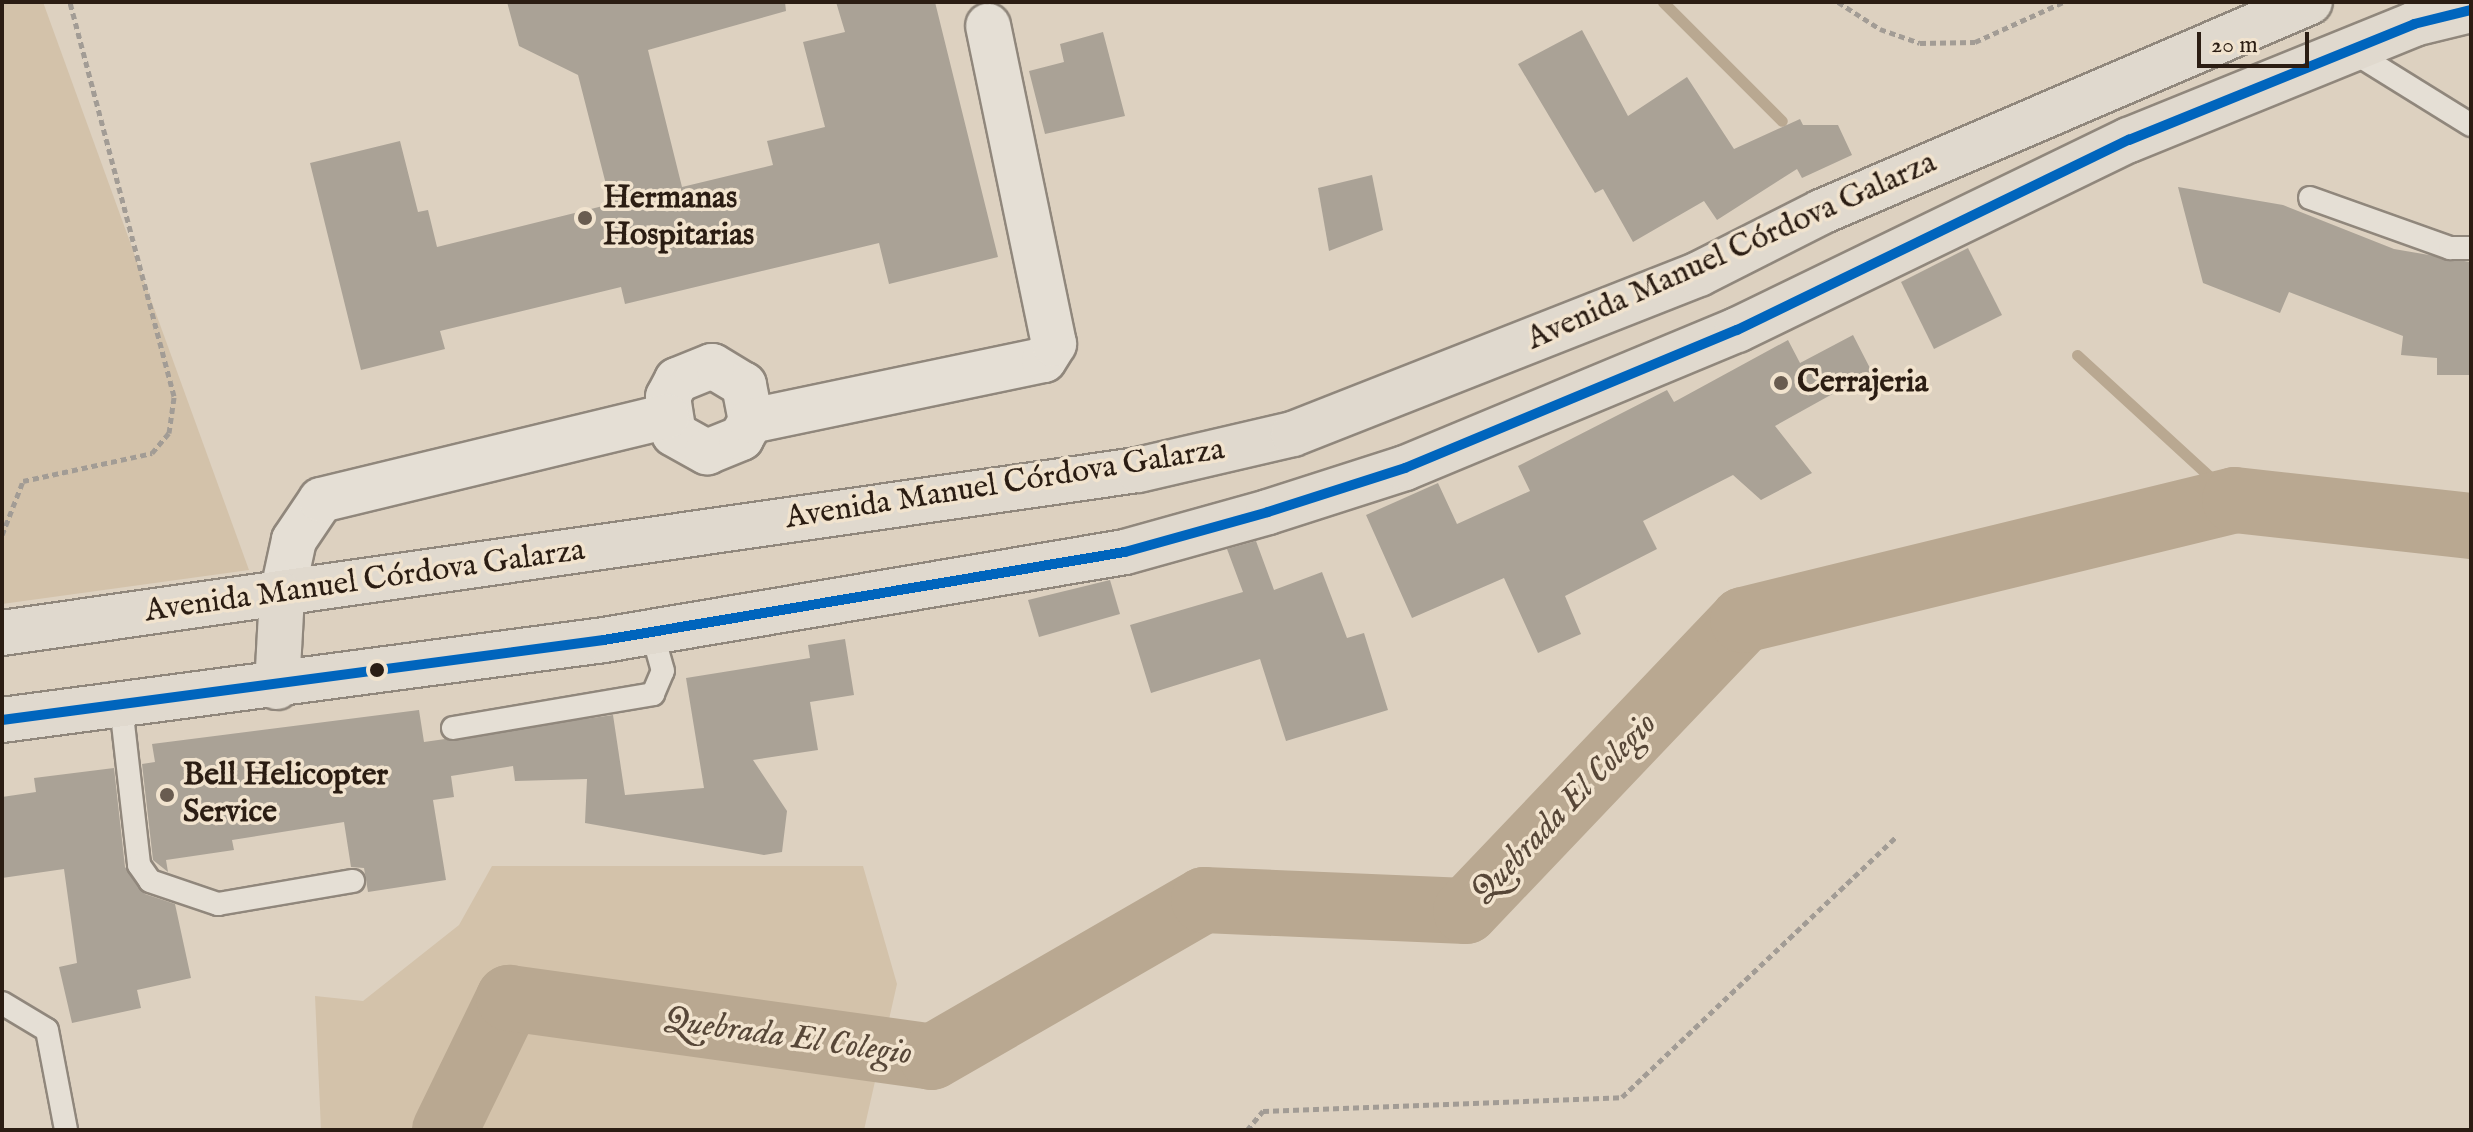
<!DOCTYPE html>
<html>
<head>
<meta charset="utf-8">
<style>
	body { margin:0 }
	#map { position:relative; width:2473px; height:1132px; overflow:hidden; background:#ddd1c0; font-family:"IM FELL English",serif }
	div>[style] { position:absolute }
	[style*='--x'] { left:calc(var(--x)*1px); top:calc(var(--y)*1px); width:calc(var(--w)*1px); rotate:calc(var(--a)*1deg) }
	.green>* { inset:0; background:#d3c2aa }
	.stream>* { height:11px; margin:-5.5px; padding:0 5.5px; transform-origin:5.5px; border-radius:5.5px; background:#b9a891 }
	.river>* { height:66px; margin:-33px; padding:0 33px; transform-origin:33px; border-radius:33px; background:#b9a891 }
	.building>* { inset:0; background:#aaa296 }
	.path>* { height:5px; margin-top:-2.5px; transform-origin:0; background:repeating-linear-gradient(90deg,#a29c95 0 6px,transparent 0 10px) }
	.roads { filter:drop-shadow(2px 0 #90877c) drop-shadow(-2px 0 #90877c) drop-shadow(0 2px #90877c) drop-shadow(0 -2px #90877c) }
	.service>* { height:22px; margin:-11px; padding:0 11px; transform-origin:11px; border-radius:11px; background:#e5dfd5 }
	.minor>* { height:44px; margin:-22px; padding:0 22px; transform-origin:22px; border-radius:22px; background:#e5dfd5 }
	.primary>* { height:44px; margin:-22px; padding:0 22px; transform-origin:22px; border-radius:22px; background:#e0d9ce }
	.bus-1>* { height:10px; margin:-5px; padding:0 5px; transform-origin:5px; border-radius:5px; background:#0065bd }
	.dots>* { width:22px; height:22px; translate:-50% -50%; box-sizing:border-box; border:4px solid #f1e3ce; border-radius:50% }
	span { translate:-50% -50%; white-space:nowrap; text-align:center; line-height:1.15; -webkit-text-stroke:7px #f1e3ce; paint-order:stroke }
	.poi-label { font-size:32px; color:#2b1d13; font-weight:700 }
	.left { translate:0 -50%; text-align:left }
	.street-label { font-size:32px; color:#2b1d13 }
	.water-label { font-size:34px; color:#574738; font-style:italic }
	.frame { position:absolute; inset:0; border:4px solid #2b1d13; pointer-events:none }
	.scale { position:absolute; left:2197px; top:32px; width:112px; height:36px; box-sizing:border-box; border:4px solid #2b1d13; border-top:0; padding-left:10px; font-size:24px; line-height:28px; white-space:nowrap; color:#2b1d13; -webkit-text-stroke:6px #f1e3ce; paint-order:stroke }
</style>
</head>
<body>
<div id="map">
	<div class="green">
		<div style="clip-path:polygon(2px 2px,43px 2px,249px 570px,2px 604px)"></div>
		<div style="clip-path:polygon(492px 866px,863px 866px,897px 984px,864px 1130px,321px 1130px,315px 996px,363px 1001px,459px 925px)"></div>
	</div>
	<div class="stream">
		<div style="--x:1663;--y:2;--w:168;--a:45"></div>
		<div style="--x:2077;--y:355;--w:214;--a:42.5"></div>
	</div>
	<div class="river">
		<div style="--x:445;--y:1130;--w:147;--a:-64.1"></div>
		<div style="--x:509;--y:998;--w:427;--a:7.9"></div>
		<div style="--x:932;--y:1057;--w:314;--a:-30"></div>
		<div style="--x:1204;--y:900;--w:262;--a:2.4"></div>
		<div style="--x:1466;--y:911;--w:402;--a:-46.4"></div>
		<div style="--x:1743;--y:620;--w:506;--a:-13.71"></div>
		<div style="--x:2235;--y:500;--w:237;--a:6.3"></div>
	</div>
	<div class="building">
		<div style="clip-path:polygon(507px 2px,785px 2px,786px 11px,648px 50px,682px 187px,773px 165px,767px 141px,825px 127px,803px 42px,845px 32px,836px 2px,935px 2px,998px 257px,889px 284px,879px 243px,625px 304px,621px 287px,440px 331px,445px 349px,361px 370px,310px 163px,400px 141px,418px 212px,428px 210px,437px 247px,611px 204px,578px 75px,519px 46px)"></div>
		<div style="clip-path:polygon(1582px 30px,1628px 116px,1687px 77px,1734px 149px,1800px 119px,1803px 125px,1838px 125px,1852px 155px,1802px 178px,1797px 169px,1717px 220px,1704px 201px,1633px 242px,1603px 189px,1595px 193px,1518px 64px)"></div>
		<div style="clip-path:polygon(1103px 32px,1125px 116px,1045px 134px,1029px 71px,1064px 62px,1060px 44px)"></div>
		<div style="clip-path:polygon(1372px 175px,1383px 230px,1329px 251px,1318px 188px)"></div>
		<div style="clip-path:polygon(2178px 187px,2283px 205px,2394px 249px,2470px 262px,2471px 375px,2437px 375px,2437px 358px,2401px 355px,2403px 336px,2289px 292px,2280px 313px,2203px 283px)"></div>
		<div style="clip-path:polygon(1968px 248px,2002px 315px,1934px 349px,1901px 282px)"></div>
		<div style="clip-path:polygon(1853px 335px,1872px 372px,1775px 426px,1812px 473px,1761px 500px,1733px 475px,1643px 521px,1657px 549px,1565px 596px,1581px 634px,1538px 653px,1504px 578px,1412px 618px,1366px 515px,1438px 483px,1457px 524px,1530px 491px,1518px 466px,1667px 390px,1674px 402px,1788px 340px,1800px 363px)"></div>
		<div style="clip-path:polygon(1256px 541px,1274px 590px,1322px 572px,1347px 638px,1364px 633px,1388px 710px,1286px 741px,1260px 659px,1151px 693px,1130px 625px,1243px 592px,1227px 549px)"></div>
		<div style="clip-path:polygon(1110px 580px,1120px 614px,1039px 637px,1028px 600px)"></div>
		<div style="clip-path:polygon(845px 639px,854px 695px,810px 702px,818px 750px,753px 760px,787px 811px,782px 852px,764px 855px,585px 823px,587px 779px,515px 781px,513px 766px,451px 776px,454px 797px,433px 800px,446px 880px,368px 892px,364px 868px,351px 867px,344px 822px,232px 840px,234px 850px,166px 860px,168px 872px,153px 860px,142px 764px,155px 762px,152px 744px,419px 710px,424px 742px,613px 715px,625px 795px,704px 788px,686px 678px,810px 658px,808px 645px)"></div>
		<div style="clip-path:polygon(114px 768px,125px 867px,145px 894px,175px 904px,191px 978px,137px 990px,141px 1008px,72px 1023px,59px 967px,77px 963px,64px 869px,2px 878px,2px 797px,36px 792px,34px 778px)"></div>
	</div>
	<div class="path">
		<div style="--x:1838;--y:2;--w:50;--a:32.7"></div>
		<div style="--x:1880;--y:29;--w:42;--a:19.3"></div>
		<div style="--x:1920;--y:43;--w:55;--a:-1"></div>
		<div style="--x:1975;--y:42;--w:97;--a:-24.4"></div>
		<div style="--x:2;--y:535;--w:58;--a:-68.7"></div>
		<div style="--x:23;--y:481;--w:132;--a:-12.2"></div>
		<div style="--x:152;--y:453;--w:26;--a:-50"></div>
		<div style="--x:169;--y:433;--w:37;--a:-82"></div>
		<div style="--x:174;--y:396;--w:407;--a:-104.8"></div>
		<div style="--x:1247;--y:1130;--w:25;--a:-50"></div>
		<div style="--x:1263;--y:1111;--w:359;--a:-2.2"></div>
		<div style="--x:1622;--y:1097;--w:378;--a:-43.5"></div>
	</div>
	<div class="roads">
		<div class="service">
			<div style="--x:2350;--y:50;--w:142;--a:31.8"></div>
			<div style="--x:2310;--y:198;--w:149;--a:19.7"></div>
			<div style="--x:2450;--y:248;--w:21;--a:0"></div>
			<div style="--x:121;--y:706;--w:160;--a:83.5"></div>
			<div style="--x:139;--y:865;--w:19;--a:55"></div>
			<div style="--x:150;--y:881;--w:72;--a:18.7"></div>
			<div style="--x:218;--y:904;--w:137;--a:-9.7"></div>
			<div style="--x:453;--y:728;--w:203;--a:-9.6"></div>
			<div style="--x:653;--y:694;--w:25;--a:-67"></div>
			<div style="--x:663;--y:671;--w:41;--a:-105.8"></div>
			<div style="--x:2;--y:1003;--w:52;--a:31"></div>
			<div style="--x:47;--y:1030;--w:102;--a:79.2"></div>
		</div>
		<div class="minor">
			<div style="--x:751;--y:421;--w:37;--a:-101"></div>
			<div style="--x:744;--y:385;--w:37;--a:-149"></div>
			<div style="--x:712;--y:366;--w:38;--a:158"></div>
			<div style="--x:677;--y:380;--w:19;--a:118"></div>
			<div style="--x:668;--y:397;--w:37;--a:81"></div>
			<div style="--x:674;--y:434;--w:38;--a:29"></div>
			<div style="--x:707;--y:452;--w:37;--a:-22"></div>
			<div style="--x:741;--y:438;--w:20;--a:-60"></div>
			<div style="--x:751;--y:421;--w:299;--a:-11.8"></div>
			<div style="--x:1044;--y:360;--w:19;--a:-58"></div>
			<div style="--x:1054;--y:344;--w:325;--a:-101.7"></div>
			<div style="--x:282;--y:595;--w:56;--a:-77.7"></div>
			<div style="--x:294;--y:540;--w:48;--a:-56"></div>
			<div style="--x:321;--y:500;--w:356;--a:-13.6"></div>
		</div>
		<div class="primary">
			<div style="--x:2;--y:633;--w:1148;--a:-8.17"></div>
			<div style="--x:1138;--y:470;--w:159;--a:-13.1"></div>
			<div style="--x:1293;--y:434;--w:436;--a:-21.5"></div>
			<div style="--x:1699;--y:274;--w:137;--a:-26.9"></div>
			<div style="--x:1821;--y:212;--w:532;--a:-23.24"></div>
			<div style="--x:277;--y:687;--w:92;--a:-86.9"></div>
			<div style="--x:2;--y:720;--w:607;--a:-7.57"></div>
			<div style="--x:604;--y:640;--w:528;--a:-9.59"></div>
			<div style="--x:1125;--y:552;--w:148;--a:-15.6"></div>
			<div style="--x:1268;--y:512;--w:144;--a:-17.8"></div>
			<div style="--x:1405;--y:468;--w:360;--a:-22.6"></div>
			<div style="--x:1737;--y:330;--w:436;--a:-25.9"></div>
			<div style="--x:2129;--y:140;--w:308;--a:-22.1"></div>
			<div style="--x:2414;--y:24;--w:59;--a:-13.8"></div>
		</div>
	</div>
	<div class="bus-1">
		<div style="--x:2;--y:720;--w:607;--a:-7.57"></div>
		<div style="--x:604;--y:640;--w:528;--a:-9.59"></div>
		<div style="--x:1125;--y:552;--w:148;--a:-15.6"></div>
		<div style="--x:1268;--y:512;--w:144;--a:-17.8"></div>
		<div style="--x:1405;--y:468;--w:360;--a:-22.6"></div>
		<div style="--x:1737;--y:330;--w:436;--a:-25.9"></div>
		<div style="--x:2129;--y:140;--w:308;--a:-22.1"></div>
		<div style="--x:2414;--y:24;--w:59;--a:-13.8"></div>
	</div>
	<div class="dots">
		<div style="left:585px;top:218px;background:#695c50"></div>
		<div style="left:1781px;top:383px;background:#695c50"></div>
		<div style="left:377px;top:670px;background:#2b1d13"></div>
		<div style="left:167px;top:795px;background:#695c50"></div>
	</div>
	<div class="poi-label">
		<span class="left" style="left:603px;top:218px">Hermanas<br>Hospitarias</span>
		<span class="left" style="left:1797px;top:383px">Cerrajeria</span>
		<span class="left" style="left:183px;top:795px">Bell Helicopter<br>Service</span>
	</div>
	<div class="street-label">
		<span style="left:1732px;top:252px;rotate:-24deg">Avenida Manuel Córdova Galarza</span>
		<span style="left:1005px;top:485px;rotate:-9deg">Avenida Manuel Córdova Galarza</span>
		<span style="left:365px;top:582px;rotate:-8deg">Avenida Manuel Córdova Galarza</span>
	</div>
	<div class="water-label">
		<span style="left:1564px;top:808px;rotate:-46deg">Quebrada El Colegio</span>
		<span style="left:788px;top:1037px;rotate:8deg">Quebrada El Colegio</span>
	</div>
	<div class="frame"></div>
	<div class="scale">20 m</div>
</div>
</body>
</html>
